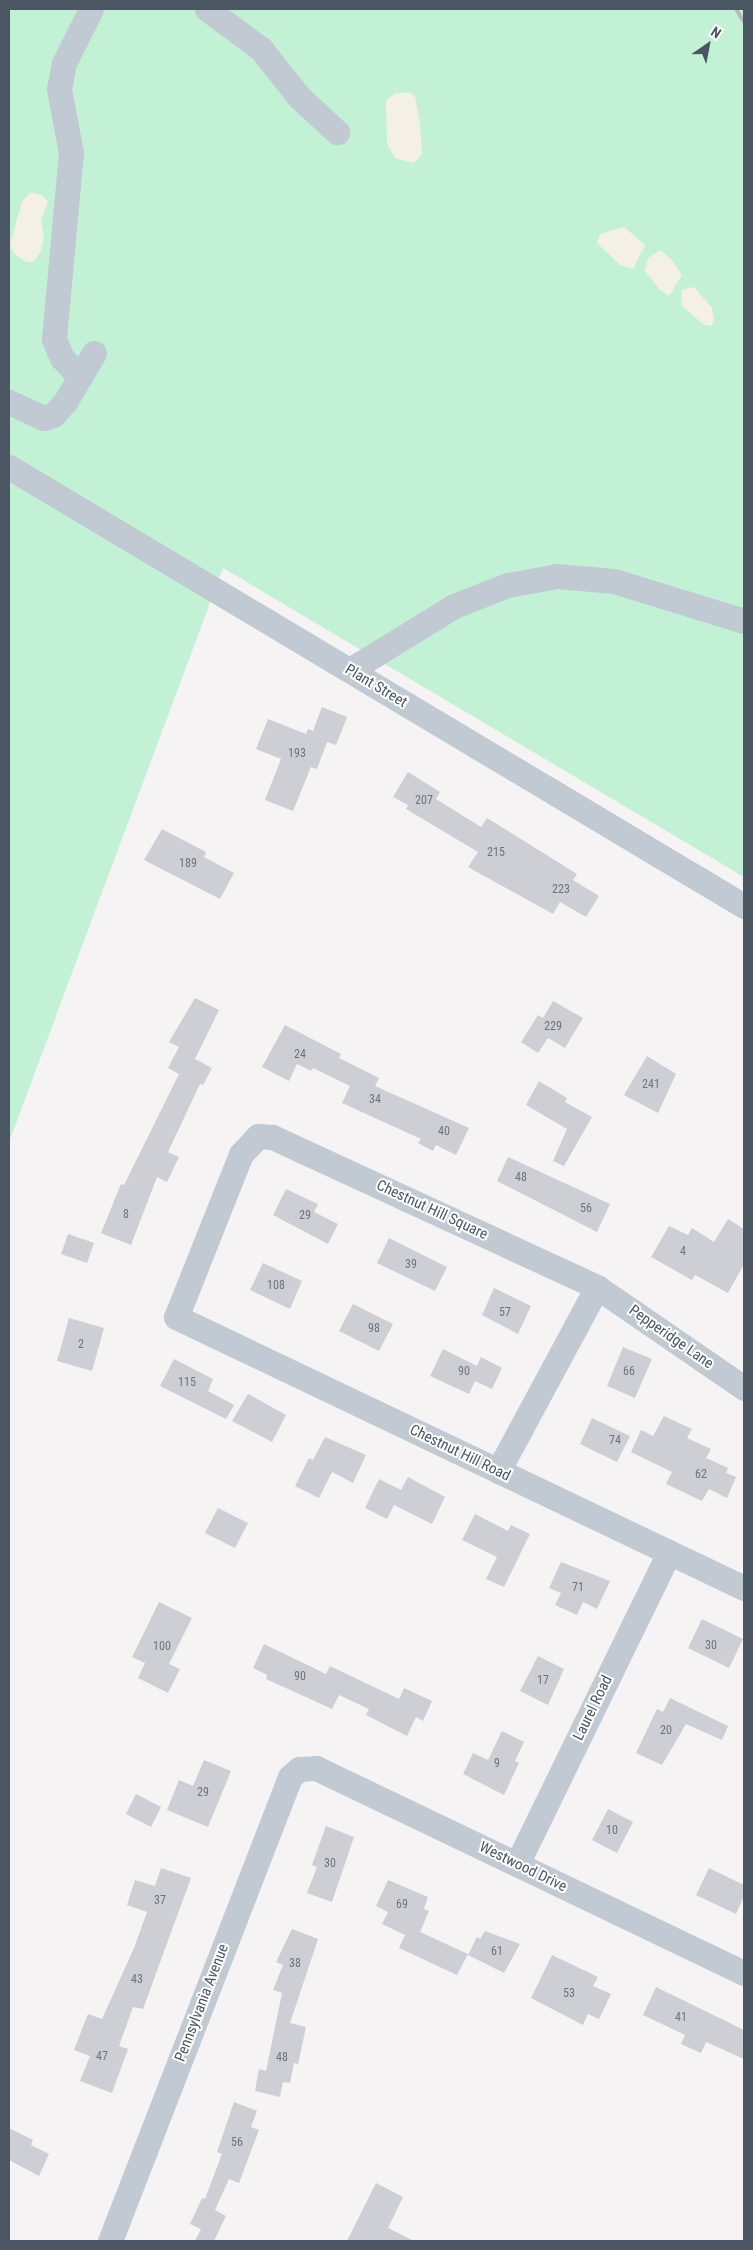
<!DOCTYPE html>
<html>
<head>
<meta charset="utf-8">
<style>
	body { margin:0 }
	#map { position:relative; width:753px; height:2250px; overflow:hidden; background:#f5f3f3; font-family:"Roboto Condensed",sans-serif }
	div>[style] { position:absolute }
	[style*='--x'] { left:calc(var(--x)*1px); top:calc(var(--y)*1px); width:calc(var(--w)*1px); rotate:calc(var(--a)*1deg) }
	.green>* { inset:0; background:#c3f1d5 }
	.sand>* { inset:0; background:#f5f0e5 }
	.building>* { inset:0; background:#cdcfd5 }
	.minor>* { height:25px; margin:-12.5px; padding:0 12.5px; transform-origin:12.5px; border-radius:12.5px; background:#c1cad2 }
	.rail>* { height:4px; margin:-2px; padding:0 2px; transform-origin:2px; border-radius:2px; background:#b5b8bd }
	span { translate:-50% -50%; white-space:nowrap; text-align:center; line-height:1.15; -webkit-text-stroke:4px #fff; paint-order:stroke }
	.number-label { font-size:12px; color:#6b747e }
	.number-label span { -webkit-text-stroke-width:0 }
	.street-label { font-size:15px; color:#4a5661 }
	.frame { position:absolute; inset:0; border:10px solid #4a5661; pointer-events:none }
	.north { position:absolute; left:683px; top:20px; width:50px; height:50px; -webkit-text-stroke:4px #fff; paint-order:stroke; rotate:33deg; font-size:14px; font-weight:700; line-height:20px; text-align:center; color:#4a5661 }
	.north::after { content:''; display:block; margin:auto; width:18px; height:22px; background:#4a5661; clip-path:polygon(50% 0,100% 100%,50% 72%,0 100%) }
</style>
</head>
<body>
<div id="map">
	<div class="green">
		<div style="clip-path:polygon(9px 9px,744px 9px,744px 877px,223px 568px,9px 1142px)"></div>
	</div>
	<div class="sand">
		<div style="clip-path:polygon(408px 92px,415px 96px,420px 124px,422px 154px,414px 163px,395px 158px,387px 143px,386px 101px,394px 94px)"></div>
		<div style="clip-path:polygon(30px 193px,42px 195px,48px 202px,41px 220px,44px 238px,40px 253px,33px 262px,27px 262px,14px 254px,10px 245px,22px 201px)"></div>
		<div style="clip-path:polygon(624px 227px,645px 245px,633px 269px,620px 265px,597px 243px,600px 234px)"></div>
		<div style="clip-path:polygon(660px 250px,671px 259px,682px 275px,669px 296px,660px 290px,645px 271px,648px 258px)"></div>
		<div style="clip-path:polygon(694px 287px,712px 308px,714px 321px,711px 326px,703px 324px,681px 305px,682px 290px)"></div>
	</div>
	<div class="building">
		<div style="clip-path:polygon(322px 707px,347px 717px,336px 745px,327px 742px,317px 769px,311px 767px,293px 811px,265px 800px,281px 759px,256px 749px,268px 719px,306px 734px,308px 729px,313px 731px)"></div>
		<div style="clip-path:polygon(408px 772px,440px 792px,436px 799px,481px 827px,487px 818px,577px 874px,573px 880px,599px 896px,586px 917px,560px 902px,553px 914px,468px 867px,478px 852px,406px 809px,408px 805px,393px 797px)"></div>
		<div style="clip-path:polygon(162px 829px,206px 852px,204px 857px,234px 873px,220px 899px,144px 860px)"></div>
		<div style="clip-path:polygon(195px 998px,219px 1010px,195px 1059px,212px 1068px,203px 1085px,200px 1084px,168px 1152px,179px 1157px,167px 1182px,157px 1177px,131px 1245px,101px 1233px,121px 1184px,124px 1185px,179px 1074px,168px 1068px,179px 1047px,169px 1042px)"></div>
		<div style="clip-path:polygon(553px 1001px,583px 1018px,565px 1048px,548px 1038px,538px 1053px,521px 1042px,538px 1015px,543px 1018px)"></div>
		<div style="clip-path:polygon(285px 1025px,341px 1054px,339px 1058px,379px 1078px,375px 1086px,469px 1128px,456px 1155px,436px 1145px,433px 1151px,418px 1143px,421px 1139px,342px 1103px,350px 1086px,313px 1068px,311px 1071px,297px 1064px,289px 1081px,262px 1067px)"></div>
		<div style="clip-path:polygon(647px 1056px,676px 1074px,658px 1113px,624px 1095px)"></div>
		<div style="clip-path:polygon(539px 1081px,567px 1098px,565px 1102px,592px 1117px,564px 1166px,553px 1161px,567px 1129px,526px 1105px)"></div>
		<div style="clip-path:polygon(508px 1157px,610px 1204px,597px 1232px,497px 1181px)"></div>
		<div style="clip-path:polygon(286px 1189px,318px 1204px,314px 1212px,338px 1224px,328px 1244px,273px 1215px)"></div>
		<div style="clip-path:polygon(728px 1219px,744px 1229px,744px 1264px,728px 1293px,695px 1275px,692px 1280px,651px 1257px,669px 1226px,688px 1235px,692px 1228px,714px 1242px)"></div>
		<div style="clip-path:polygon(68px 1234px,94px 1243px,87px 1263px,61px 1254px)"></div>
		<div style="clip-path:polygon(389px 1238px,447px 1267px,435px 1291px,377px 1263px)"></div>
		<div style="clip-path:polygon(263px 1263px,302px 1281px,290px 1309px,250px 1290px)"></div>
		<div style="clip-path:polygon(494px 1288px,531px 1306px,518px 1334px,482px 1315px)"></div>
		<div style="clip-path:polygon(353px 1304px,393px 1324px,379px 1351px,339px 1331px)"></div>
		<div style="clip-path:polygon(69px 1318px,104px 1328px,92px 1371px,57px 1361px)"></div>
		<div style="clip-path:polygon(623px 1347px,652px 1359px,635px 1398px,607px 1386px)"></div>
		<div style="clip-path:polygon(443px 1349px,477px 1366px,481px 1357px,502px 1368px,492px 1389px,475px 1381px,469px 1394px,430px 1376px)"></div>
		<div style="clip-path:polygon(174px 1359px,213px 1379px,208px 1391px,234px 1405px,226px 1419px,160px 1386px)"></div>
		<div style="clip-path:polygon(248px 1394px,286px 1415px,272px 1442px,232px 1421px)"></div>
		<div style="clip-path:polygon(664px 1416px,692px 1429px,687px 1438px,711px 1449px,706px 1458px,728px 1468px,726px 1473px,736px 1477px,727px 1498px,709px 1489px,702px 1501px,666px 1484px,672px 1472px,631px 1452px,641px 1430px,653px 1436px)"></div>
		<div style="clip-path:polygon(592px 1418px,630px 1436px,617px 1462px,580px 1444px)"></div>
		<div style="clip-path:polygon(325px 1437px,366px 1455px,353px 1483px,332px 1472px,319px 1498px,295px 1486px,309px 1458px,313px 1460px)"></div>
		<div style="clip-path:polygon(408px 1477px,445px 1497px,432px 1524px,394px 1505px,387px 1519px,365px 1508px,379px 1479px,401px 1490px)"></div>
		<div style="clip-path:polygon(218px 1508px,248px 1523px,235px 1548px,205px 1533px)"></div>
		<div style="clip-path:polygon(475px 1514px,508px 1531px,511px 1525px,530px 1534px,504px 1587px,486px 1579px,497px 1557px,462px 1540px)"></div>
		<div style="clip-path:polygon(561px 1562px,610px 1581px,597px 1609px,583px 1602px,577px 1615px,555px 1605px,561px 1593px,549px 1588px)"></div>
		<div style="clip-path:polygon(159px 1602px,192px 1618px,169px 1664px,180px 1669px,168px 1693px,138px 1678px,145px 1663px,132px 1657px)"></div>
		<div style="clip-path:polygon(702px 1619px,743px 1639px,729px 1668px,688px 1648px)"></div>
		<div style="clip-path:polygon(264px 1644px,326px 1674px,330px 1666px,399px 1699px,404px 1688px,432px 1701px,423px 1721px,416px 1717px,407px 1736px,366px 1715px,369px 1709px,339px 1695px,332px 1709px,266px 1679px,267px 1675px,253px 1668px)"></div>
		<div style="clip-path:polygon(538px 1656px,564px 1669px,548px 1705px,520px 1691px)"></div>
		<div style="clip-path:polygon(670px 1698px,728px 1726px,722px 1740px,686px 1724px,662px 1765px,636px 1753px,657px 1709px,663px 1712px)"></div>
		<div style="clip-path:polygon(502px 1731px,524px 1742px,515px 1761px,519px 1763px,504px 1795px,463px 1774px,473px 1753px,488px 1760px)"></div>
		<div style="clip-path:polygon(204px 1760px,231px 1771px,208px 1827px,167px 1810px,179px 1780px,193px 1786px)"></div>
		<div style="clip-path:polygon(136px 1794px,161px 1807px,151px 1827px,126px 1814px)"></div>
		<div style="clip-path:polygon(608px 1809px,633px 1822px,617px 1853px,592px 1840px)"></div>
		<div style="clip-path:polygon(326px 1826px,354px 1837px,332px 1902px,307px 1893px,317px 1867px,312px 1865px)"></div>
		<div style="clip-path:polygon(161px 1868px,191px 1878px,143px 2009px,133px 2007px,119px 2046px,128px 2049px,112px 2093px,80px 2081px,90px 2056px,74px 2050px,88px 2014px,102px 2019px,134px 1948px,147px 1912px,127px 1905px,135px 1880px,155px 1886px)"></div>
		<div style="clip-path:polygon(709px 1868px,744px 1885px,744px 1896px,736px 1914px,696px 1895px)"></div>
		<div style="clip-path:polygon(388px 1880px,428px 1897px,424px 1909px,429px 1911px,420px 1932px,468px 1954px,457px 1975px,399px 1948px,405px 1935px,382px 1924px,388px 1912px,376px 1906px)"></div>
		<div style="clip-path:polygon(292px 1929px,318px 1939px,290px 2023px,306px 2027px,298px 2064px,294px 2063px,290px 2083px,283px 2082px,280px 2097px,255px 2091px,259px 2069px,266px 2071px,282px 1993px,273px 1990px,283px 1965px,276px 1962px)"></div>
		<div style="clip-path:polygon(485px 1931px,520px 1944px,504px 1973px,468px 1955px,477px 1937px,480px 1939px)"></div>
		<div style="clip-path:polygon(552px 1955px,598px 1977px,593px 1986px,611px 1994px,599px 2019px,588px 2014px,583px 2025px,531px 1998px)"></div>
		<div style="clip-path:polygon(656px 1987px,744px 2030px,744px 2059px,706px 2042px,701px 2053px,681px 2044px,685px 2035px,643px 2015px)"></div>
		<div style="clip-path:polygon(234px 2102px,257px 2111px,251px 2127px,259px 2130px,239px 2183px,229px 2179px,215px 2210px,226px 2216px,214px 2241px,195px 2241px,201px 2229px,190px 2224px,202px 2198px,205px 2199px,222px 2154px,217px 2152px)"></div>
		<div style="clip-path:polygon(9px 2128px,33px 2140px,31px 2145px,49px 2154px,39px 2176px,9px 2160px)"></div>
		<div style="clip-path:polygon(376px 2183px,403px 2197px,388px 2228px,414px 2241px,347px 2241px)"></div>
	</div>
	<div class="minor">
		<div style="--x:207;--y:9;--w:67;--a:36.5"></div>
		<div style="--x:261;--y:49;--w:61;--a:51.6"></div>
		<div style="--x:299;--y:97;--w:52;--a:42.6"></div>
		<div style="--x:80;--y:377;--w:26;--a:-133"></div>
		<div style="--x:62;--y:358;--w:21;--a:-113"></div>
		<div style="--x:54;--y:339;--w:187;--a:-84.8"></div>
		<div style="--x:71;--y:153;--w:65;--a:-100.6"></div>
		<div style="--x:59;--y:89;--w:26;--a:-79"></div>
		<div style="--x:64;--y:63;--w:60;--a:-63.4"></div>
		<div style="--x:9;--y:402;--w:38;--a:25"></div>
		<div style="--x:44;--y:418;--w:9;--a:-18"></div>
		<div style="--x:53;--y:415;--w:18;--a:-47"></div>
		<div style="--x:65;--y:402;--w:57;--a:-59.4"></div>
		<div style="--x:9;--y:467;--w:856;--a:30.85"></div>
		<div style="--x:350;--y:670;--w:122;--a:-31.6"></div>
		<div style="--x:454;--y:606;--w:58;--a:-21.3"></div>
		<div style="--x:508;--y:585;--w:50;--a:-10.4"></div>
		<div style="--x:557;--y:576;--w:57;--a:5"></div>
		<div style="--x:614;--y:581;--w:136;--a:17.1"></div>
		<div style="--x:744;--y:1388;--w:178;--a:-145.5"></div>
		<div style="--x:597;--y:1287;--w:358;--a:-155.2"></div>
		<div style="--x:272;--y:1137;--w:14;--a:-176"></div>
		<div style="--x:258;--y:1136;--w:25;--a:133"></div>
		<div style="--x:241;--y:1154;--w:175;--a:111.7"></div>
		<div style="--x:176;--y:1317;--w:629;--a:25.51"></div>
		<div style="--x:498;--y:1471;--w:209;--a:-61.7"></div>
		<div style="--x:517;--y:1864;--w:347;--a:-64"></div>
		<div style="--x:110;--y:2241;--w:498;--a:-68.8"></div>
		<div style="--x:290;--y:1777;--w:12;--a:-42"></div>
		<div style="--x:299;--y:1769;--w:17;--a:-3"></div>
		<div style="--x:316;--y:1768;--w:475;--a:25.6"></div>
	</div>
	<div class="rail">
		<div style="--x:736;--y:9;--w:15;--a:58"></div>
	</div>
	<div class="number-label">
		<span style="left:297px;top:754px">193</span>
		<span style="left:424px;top:801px">207</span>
		<span style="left:496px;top:853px">215</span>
		<span style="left:188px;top:864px">189</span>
		<span style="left:561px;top:890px">223</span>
		<span style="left:553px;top:1027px">229</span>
		<span style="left:300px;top:1055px">24</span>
		<span style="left:651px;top:1085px">241</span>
		<span style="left:375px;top:1100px">34</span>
		<span style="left:444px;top:1132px">40</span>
		<span style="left:521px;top:1178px">48</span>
		<span style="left:586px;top:1209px">56</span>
		<span style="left:126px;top:1215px">8</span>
		<span style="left:305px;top:1216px">29</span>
		<span style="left:683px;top:1252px">4</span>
		<span style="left:411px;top:1265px">39</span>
		<span style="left:276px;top:1286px">108</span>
		<span style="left:505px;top:1313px">57</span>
		<span style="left:374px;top:1329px">98</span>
		<span style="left:81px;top:1345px">2</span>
		<span style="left:464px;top:1372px">90</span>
		<span style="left:629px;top:1372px">66</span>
		<span style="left:187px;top:1383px">115</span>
		<span style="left:615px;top:1441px">74</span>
		<span style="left:701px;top:1475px">62</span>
		<span style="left:578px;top:1588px">71</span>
		<span style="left:711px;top:1646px">30</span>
		<span style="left:162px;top:1647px">100</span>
		<span style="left:300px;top:1677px">90</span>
		<span style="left:543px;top:1681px">17</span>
		<span style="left:666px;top:1731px">20</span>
		<span style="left:497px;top:1764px">9</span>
		<span style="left:203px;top:1793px">29</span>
		<span style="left:612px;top:1831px">10</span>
		<span style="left:330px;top:1864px">30</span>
		<span style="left:160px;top:1901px">37</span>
		<span style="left:402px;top:1905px">69</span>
		<span style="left:497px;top:1952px">61</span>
		<span style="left:295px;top:1964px">38</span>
		<span style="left:137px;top:1980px">43</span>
		<span style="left:569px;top:1994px">53</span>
		<span style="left:681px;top:2018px">41</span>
		<span style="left:102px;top:2057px">47</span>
		<span style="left:282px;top:2058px">48</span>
		<span style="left:237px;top:2143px">56</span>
	</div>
	<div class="street-label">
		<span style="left:376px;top:686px;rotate:31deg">Plant Street</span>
		<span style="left:432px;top:1210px;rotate:25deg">Chestnut Hill Square</span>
		<span style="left:671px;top:1337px;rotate:35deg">Pepperidge Lane</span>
		<span style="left:460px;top:1453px;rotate:26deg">Chestnut Hill Road</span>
		<span style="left:593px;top:1708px;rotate:-64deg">Laurel Road</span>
		<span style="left:523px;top:1867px;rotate:26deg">Westwood Drive</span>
		<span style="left:202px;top:2003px;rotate:-69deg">Pennsylvania Avenue</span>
	</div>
	<div class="frame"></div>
	<div class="north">N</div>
</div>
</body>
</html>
